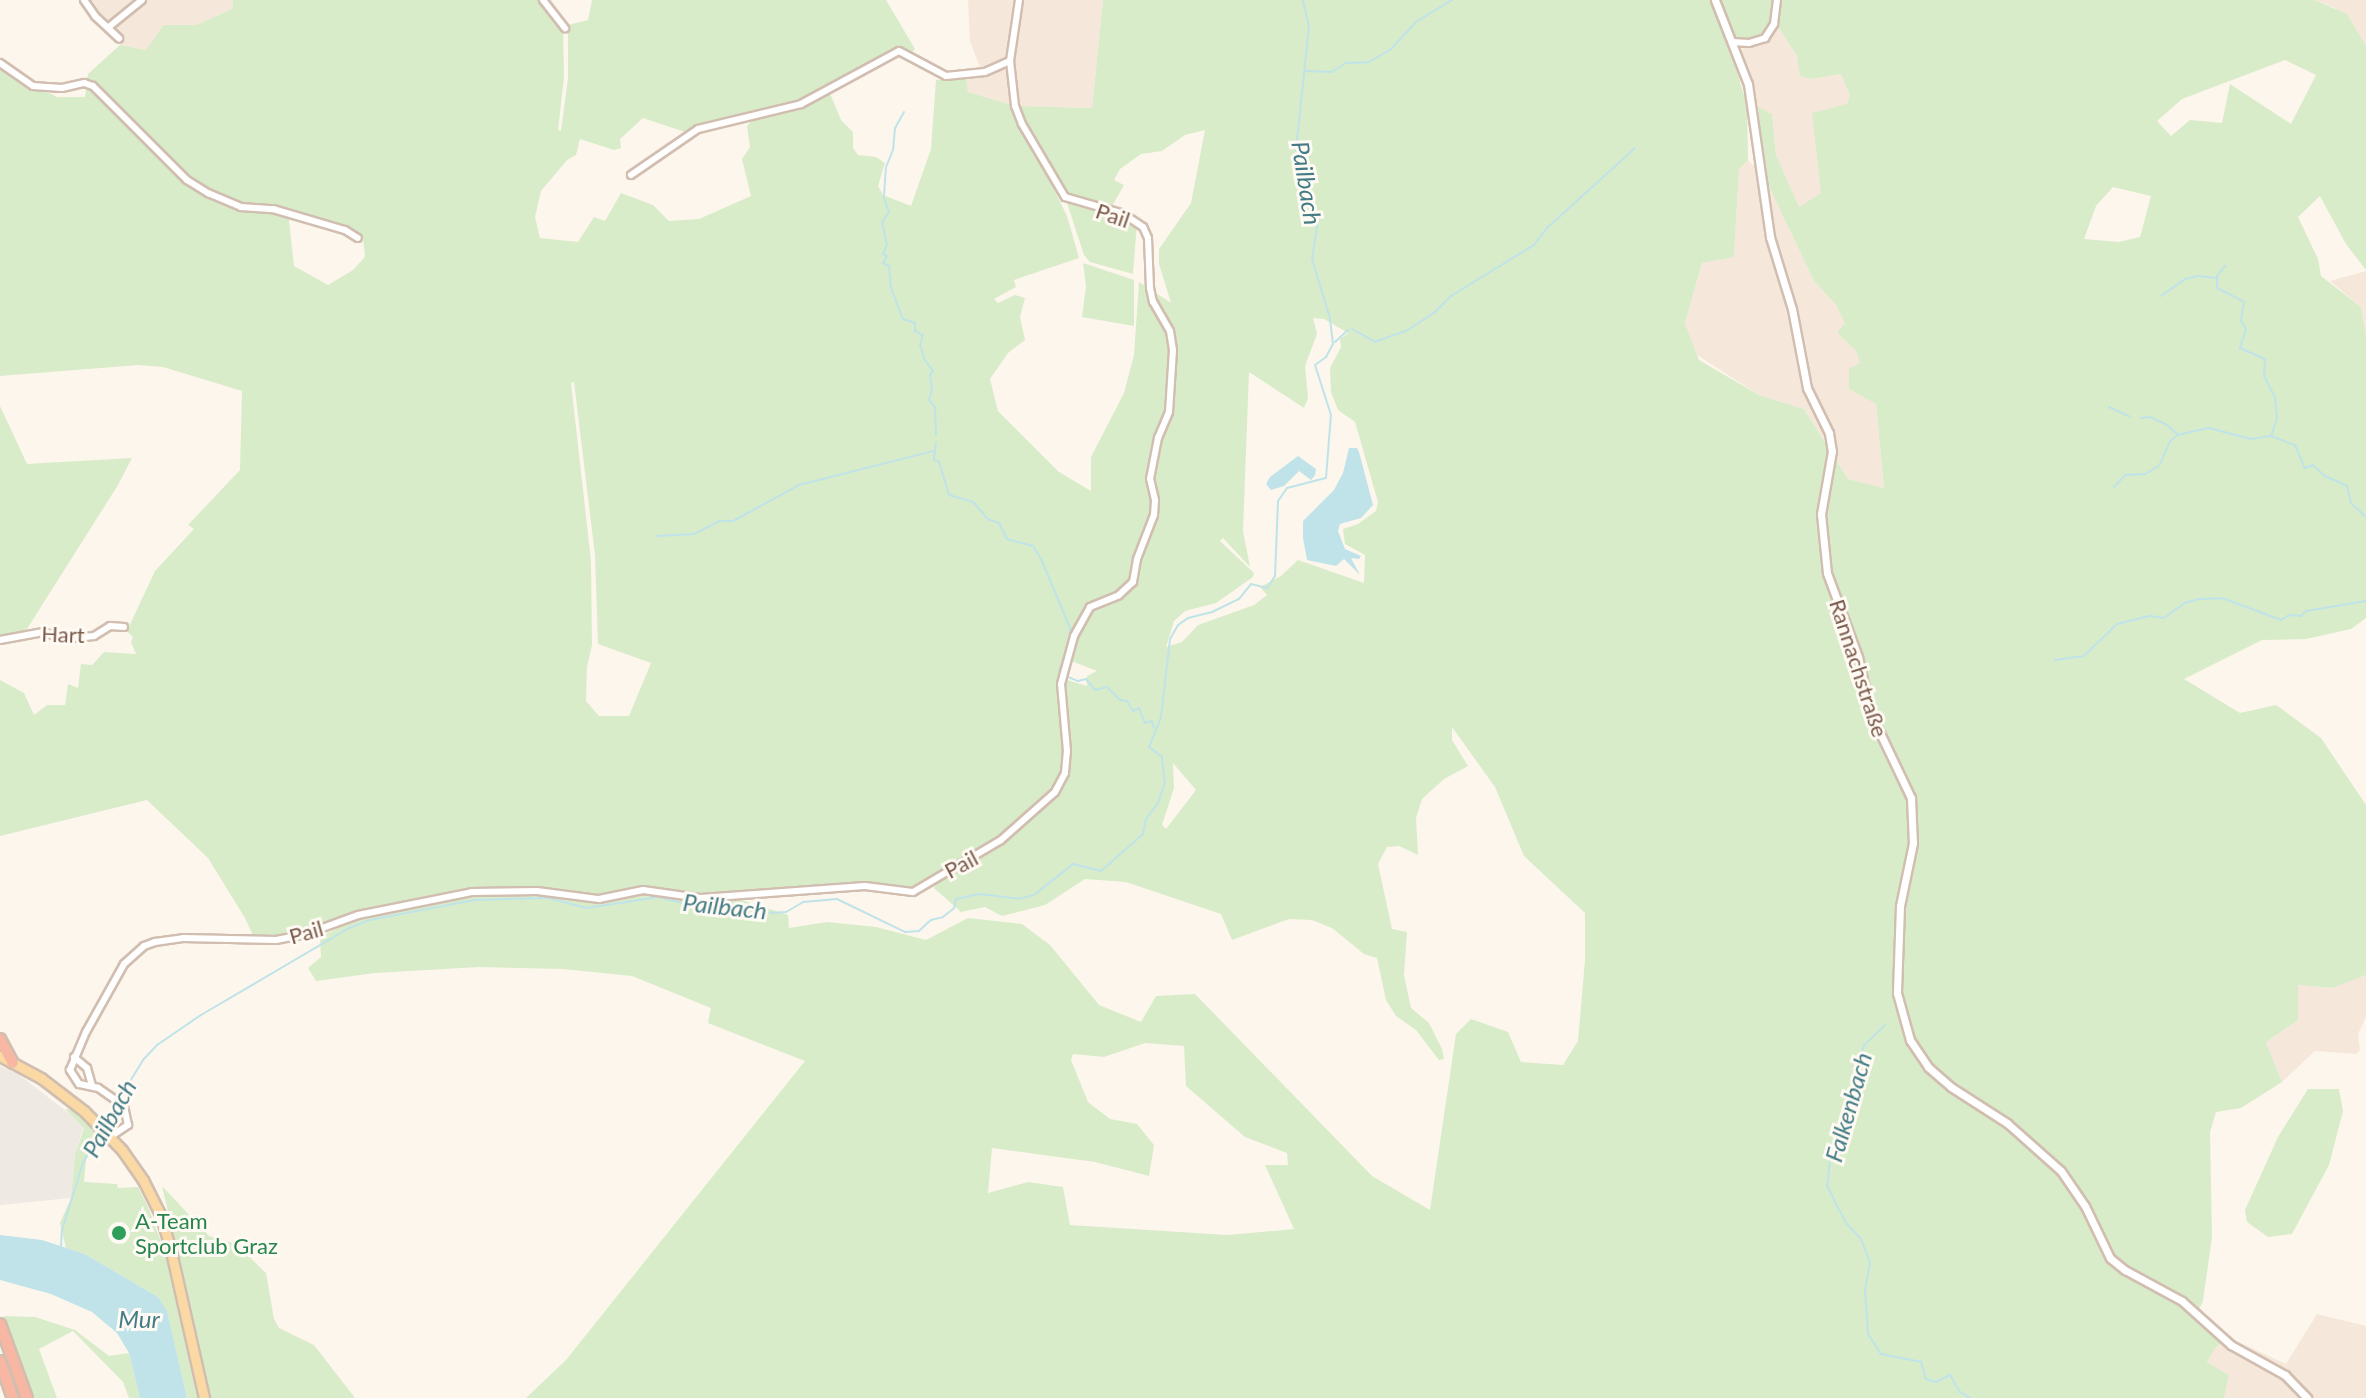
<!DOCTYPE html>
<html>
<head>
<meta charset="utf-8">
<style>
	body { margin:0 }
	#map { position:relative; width:2366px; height:1398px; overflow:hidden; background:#fdf6ec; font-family:Lato,sans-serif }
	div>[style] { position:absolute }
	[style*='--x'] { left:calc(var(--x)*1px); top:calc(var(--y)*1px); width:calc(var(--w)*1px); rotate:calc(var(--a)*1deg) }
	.residential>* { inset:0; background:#f5e8da }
	.industrial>* { inset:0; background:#efe9e4 }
	.green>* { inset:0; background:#d8ecc9 }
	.water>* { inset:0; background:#bfe3e8 }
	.stream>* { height:2px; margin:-1px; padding:0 1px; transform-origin:1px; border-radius:1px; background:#bfe3e8 }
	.roads { filter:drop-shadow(2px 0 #d1beb0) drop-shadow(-2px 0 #d1beb0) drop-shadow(0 2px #d1beb0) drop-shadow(0 -2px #d1beb0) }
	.minor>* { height:6px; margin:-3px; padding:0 3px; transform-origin:3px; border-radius:3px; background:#fff }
	.tertiary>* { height:7px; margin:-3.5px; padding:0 3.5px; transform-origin:3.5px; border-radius:3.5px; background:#fff }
	.primary>* { height:9px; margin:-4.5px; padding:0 4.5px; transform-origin:4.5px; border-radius:4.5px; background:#fbd9a5 }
	.motorway>* { height:10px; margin:-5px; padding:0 5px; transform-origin:5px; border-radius:5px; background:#f7b7a3 }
	.dots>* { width:22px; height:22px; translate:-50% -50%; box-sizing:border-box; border:4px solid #fffaf3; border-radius:50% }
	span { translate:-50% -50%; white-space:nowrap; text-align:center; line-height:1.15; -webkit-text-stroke:6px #fffaf3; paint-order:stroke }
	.street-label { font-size:22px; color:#7a5c4d }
	.leisure-label { font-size:22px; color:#27864d }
	.left { translate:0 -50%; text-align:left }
	.water-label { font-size:24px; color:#437c86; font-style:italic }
</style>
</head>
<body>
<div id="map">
	<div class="residential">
		<div style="clip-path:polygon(81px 0,233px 0,232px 9px,196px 25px,163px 25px,146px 50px,120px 45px)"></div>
		<div style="clip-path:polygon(968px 0,1103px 0,1092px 108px,1015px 106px,968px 92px,966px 77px,981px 70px,970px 41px)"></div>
		<div style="clip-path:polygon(2315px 0,2366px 0,2366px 46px,2335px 8px)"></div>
		<div style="clip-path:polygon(1779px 28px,1812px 79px,1842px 74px,1850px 95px,1821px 196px,1799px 207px,1776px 155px,1772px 115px,1758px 107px,1741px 49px,1765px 44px)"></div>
		<div style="clip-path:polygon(1748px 160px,1764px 176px,1814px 281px,1836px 305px,1846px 323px,1837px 333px,1856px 351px,1876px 404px,1884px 488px,1848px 479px,1804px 409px,1759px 395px,1697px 355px,1685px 323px,1702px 263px,1734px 256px,1739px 169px)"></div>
		<div style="clip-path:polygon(2366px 271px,2366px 335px,2361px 307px,2330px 281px)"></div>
		<div style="clip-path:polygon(2366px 975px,2366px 1017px,2358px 1034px,2360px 1050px,2356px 1054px,2315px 1051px,2282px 1082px,2266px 1042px,2298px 1020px,2298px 985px,2333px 988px)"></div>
		<div style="clip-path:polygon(2317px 1314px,2366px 1326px,2366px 1398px,2224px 1398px,2229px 1375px,2207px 1362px,2216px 1347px,2230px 1338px,2286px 1364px)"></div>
	</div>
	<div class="industrial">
		<div style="clip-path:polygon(0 1066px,18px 1074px,84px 1125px,75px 1154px,71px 1198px,0 1205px)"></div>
	</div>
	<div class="green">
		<div style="clip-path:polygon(evenodd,233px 0,540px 0,563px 26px,564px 77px,558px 130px,561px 131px,568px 78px,568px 25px,588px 20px,592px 0,886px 0,915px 49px,912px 52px,901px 47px,794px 103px,708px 121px,685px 132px,643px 118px,620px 139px,621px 148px,614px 150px,580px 139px,576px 155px,567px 160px,541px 191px,535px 217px,540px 238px,578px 242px,594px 217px,605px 221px,621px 193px,653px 205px,669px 221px,699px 219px,751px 196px,742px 159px,750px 147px,747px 126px,758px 114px,797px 108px,829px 91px,841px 120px,853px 132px,853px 148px,858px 155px,876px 157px,885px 163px,878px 186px,883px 195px,911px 206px,931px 149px,936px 80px,966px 77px,968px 92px,1012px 105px,1067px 216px,1079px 258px,1014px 280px,1016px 287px,994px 299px,998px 303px,1015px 295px,1025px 298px,1020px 317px,1025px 340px,1008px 353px,990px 379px,998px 411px,1059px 472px,1091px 491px,1091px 457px,1124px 393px,1134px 355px,1139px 282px,1171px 303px,1159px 264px,1159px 249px,1191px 203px,1205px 130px,1185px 135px,1162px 151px,1141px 154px,1120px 169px,1114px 180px,1124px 185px,1111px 208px,1066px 194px,1025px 124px,1020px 106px,1092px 108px,1103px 0,2315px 0,2347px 14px,2366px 46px,2366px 270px,2346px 244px,2320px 196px,2298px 217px,2318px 259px,2321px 276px,2361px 307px,2366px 335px,2366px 618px,2351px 629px,2306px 639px,2262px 640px,2184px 679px,2240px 713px,2276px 705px,2321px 738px,2366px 805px,2366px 975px,2333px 988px,2298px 985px,2298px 1020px,2266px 1042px,2282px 1082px,2241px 1108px,2216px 1112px,2210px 1132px,2212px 1237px,2203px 1301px,2198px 1311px,2230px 1338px,2216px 1347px,2207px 1362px,2229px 1375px,2224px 1398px,526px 1398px,566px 1360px,805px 1061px,708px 1023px,711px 1008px,632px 976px,563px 969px,479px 967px,375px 973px,316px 981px,308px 968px,321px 957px,320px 937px,357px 919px,477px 895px,543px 894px,592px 902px,647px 894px,699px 902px,736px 898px,788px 915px,789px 928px,827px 922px,876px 927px,926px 940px,968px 918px,1022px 924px,1050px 945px,1099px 1005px,1141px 1022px,1156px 996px,1195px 994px,1372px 1176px,1430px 1210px,1456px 1034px,1471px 1019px,1508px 1032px,1521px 1062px,1563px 1065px,1578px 1041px,1585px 960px,1585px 913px,1524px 856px,1495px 787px,1452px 727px,1452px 740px,1468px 766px,1444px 779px,1422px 799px,1416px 818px,1418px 855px,1399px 846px,1387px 847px,1378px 864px,1392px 929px,1407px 932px,1404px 975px,1411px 1008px,1429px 1023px,1442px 1049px,1444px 1059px,1439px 1060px,1416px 1030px,1396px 1016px,1386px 1000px,1377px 958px,1364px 954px,1332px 928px,1312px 920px,1289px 919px,1232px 940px,1221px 914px,1126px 882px,1085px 879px,1045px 905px,1002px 916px,985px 907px,961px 912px,934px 888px,940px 876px,998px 847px,1051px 803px,1069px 776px,1066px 773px,1044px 804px,1001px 840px,939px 875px,927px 886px,913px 892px,865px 886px,701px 898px,643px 890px,599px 899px,537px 891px,472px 892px,358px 915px,306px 934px,256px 942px,245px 918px,208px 858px,147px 800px,0 836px,0 680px,24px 693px,34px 715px,47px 705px,65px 705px,68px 684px,78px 688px,81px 664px,92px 665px,104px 652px,136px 654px,131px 642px,133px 637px,127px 631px,155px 571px,194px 529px,188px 525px,240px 470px,242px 391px,163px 367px,138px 365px,0 376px,0 68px,57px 97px,85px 97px,88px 74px,120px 45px,146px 50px,163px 25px,196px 25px,232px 9px,233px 0,1775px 13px,1779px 28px,1797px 56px,1800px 76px,1812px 79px,1841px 74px,1850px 95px,1847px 104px,1812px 113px,1821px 193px,1799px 207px,1776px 155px,1772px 114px,1758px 107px,1764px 176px,1814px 281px,1836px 305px,1845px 323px,1837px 333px,1856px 351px,1860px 363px,1849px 369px,1849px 389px,1876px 404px,1884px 488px,1848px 479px,1804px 409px,1759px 395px,1699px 360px,1685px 323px,1702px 263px,1734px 257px,1739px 169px,1748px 160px,1747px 105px,1727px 39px,1758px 38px,1767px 31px,1775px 13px,233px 0,2285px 60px,2316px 75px,2291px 124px,2230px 84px,2222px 123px,2190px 120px,2171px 136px,2157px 121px,2182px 99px,2285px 60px,233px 0,2113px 187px,2151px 196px,2140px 237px,2119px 242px,2084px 239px,2096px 206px,2113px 187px,233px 0,288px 212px,344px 228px,363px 238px,365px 257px,353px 270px,328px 285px,294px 266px,288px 212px,233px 0,1313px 318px,1324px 319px,1348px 333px,1340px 339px,1341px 347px,1330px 368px,1331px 392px,1338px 410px,1355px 422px,1378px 502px,1376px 511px,1358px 524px,1343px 529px,1345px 544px,1365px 555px,1364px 583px,1298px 560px,1281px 576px,1260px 587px,1267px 595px,1254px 605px,1198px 625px,1182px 642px,1166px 647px,1174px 621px,1185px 611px,1216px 603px,1253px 577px,1254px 573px,1220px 541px,1223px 538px,1250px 567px,1243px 531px,1249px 372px,1304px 408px,1308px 398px,1305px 366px,1317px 334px,1313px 318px,233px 0,574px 382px,595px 555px,598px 644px,651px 663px,629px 716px,599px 716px,586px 701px,587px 667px,592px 645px,591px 561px,571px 383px,574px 382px,233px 0,1120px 595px,1092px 608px,1080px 626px,1069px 660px,1097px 671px,1087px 676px,1087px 686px,1064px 679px,1062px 699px,1068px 749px,1061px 711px,1061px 684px,1074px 636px,1090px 607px,1120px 595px,233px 0,1173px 763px,1196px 790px,1166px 829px,1162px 825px,1174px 788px,1173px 763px,233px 0,1145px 1043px,1184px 1046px,1186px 1086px,1245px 1137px,1287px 1153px,1288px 1165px,1265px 1165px,1294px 1229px,1227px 1235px,1070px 1225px,1063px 1187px,1028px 1182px,988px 1193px,992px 1148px,1095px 1162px,1149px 1176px,1154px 1145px,1137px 1124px,1110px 1119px,1088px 1102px,1071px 1060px,1073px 1054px,1104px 1057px,1145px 1043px)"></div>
		<div style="clip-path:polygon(1067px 203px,1120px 215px,1137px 223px,1133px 274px,1090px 262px,1084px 255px)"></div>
		<div style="clip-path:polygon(1083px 263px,1134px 280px,1134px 326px,1082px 317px,1086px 286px)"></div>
		<div style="clip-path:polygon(0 406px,27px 464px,132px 458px,118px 485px,27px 629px,21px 634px,0 638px)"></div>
		<div style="clip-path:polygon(2308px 1089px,2339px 1089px,2343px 1111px,2329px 1165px,2292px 1234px,2268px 1237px,2247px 1222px,2245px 1210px,2278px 1137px)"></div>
		<div style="clip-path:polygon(65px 1109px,77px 1110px,98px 1131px,99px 1137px,86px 1160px,84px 1182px,117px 1184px,118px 1188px,138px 1187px,149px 1209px,170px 1266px,200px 1398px,187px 1398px,167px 1312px,158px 1297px,85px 1254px,66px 1248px,60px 1223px,71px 1198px,75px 1154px,84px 1128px)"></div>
		<div style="clip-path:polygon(162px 1186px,209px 1236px,236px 1244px,266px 1273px,274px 1319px,279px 1328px,314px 1345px,355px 1398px,211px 1398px)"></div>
		<div style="clip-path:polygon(4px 1316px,35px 1317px,75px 1330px,109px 1356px,129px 1353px,140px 1398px,129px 1398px,123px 1382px,73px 1331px,39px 1349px,57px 1398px,34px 1398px)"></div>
	</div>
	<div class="water">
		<div style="clip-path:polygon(1349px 448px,1357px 448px,1359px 452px,1373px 505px,1361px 518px,1340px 524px,1338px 531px,1345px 549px,1361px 556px,1359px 559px,1351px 558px,1360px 575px,1344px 559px,1336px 566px,1307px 560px,1303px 538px,1303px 521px,1334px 490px,1343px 473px)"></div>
		<div style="clip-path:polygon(1298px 456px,1316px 469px,1315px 475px,1311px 480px,1299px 471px,1284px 486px,1271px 490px,1266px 484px,1270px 477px)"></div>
		<div style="clip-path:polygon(0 1235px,42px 1240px,85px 1254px,158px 1297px,167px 1311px,187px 1398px,140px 1398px,129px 1353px,117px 1333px,92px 1312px,51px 1294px,0 1280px)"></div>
	</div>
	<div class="stream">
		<div style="--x:1306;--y:71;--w:26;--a:2"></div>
		<div style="--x:1332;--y:72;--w:17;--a:-33"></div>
		<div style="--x:1346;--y:63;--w:23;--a:-2"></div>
		<div style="--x:1369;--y:62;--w:24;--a:-30"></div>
		<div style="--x:1390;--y:50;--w:38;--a:-47"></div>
		<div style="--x:1416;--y:22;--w:42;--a:-31.4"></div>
		<div style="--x:904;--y:112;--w:18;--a:119"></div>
		<div style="--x:895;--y:128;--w:22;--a:95"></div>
		<div style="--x:893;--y:150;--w:18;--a:112"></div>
		<div style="--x:886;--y:167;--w:31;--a:94"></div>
		<div style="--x:884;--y:198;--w:15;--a:70"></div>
		<div style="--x:889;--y:212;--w:12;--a:125"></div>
		<div style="--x:882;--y:222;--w:24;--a:78"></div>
		<div style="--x:887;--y:245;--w:10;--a:114"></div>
		<div style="--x:883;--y:254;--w:4;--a:27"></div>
		<div style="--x:887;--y:256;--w:8;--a:120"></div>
		<div style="--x:883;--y:263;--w:7;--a:27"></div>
		<div style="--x:889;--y:266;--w:22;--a:85"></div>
		<div style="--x:891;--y:288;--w:33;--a:69"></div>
		<div style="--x:903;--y:319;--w:13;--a:18"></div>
		<div style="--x:915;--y:323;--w:8;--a:90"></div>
		<div style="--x:915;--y:331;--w:9;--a:27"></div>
		<div style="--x:923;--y:335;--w:10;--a:107"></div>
		<div style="--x:920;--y:345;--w:16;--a:72"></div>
		<div style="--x:925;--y:360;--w:14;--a:54"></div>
		<div style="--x:933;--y:371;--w:5;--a:127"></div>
		<div style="--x:930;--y:375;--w:15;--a:82"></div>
		<div style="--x:932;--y:390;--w:10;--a:107"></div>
		<div style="--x:929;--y:400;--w:9;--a:49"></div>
		<div style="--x:935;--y:407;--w:28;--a:88"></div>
		<div style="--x:2225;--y:266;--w:13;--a:129"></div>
		<div style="--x:2217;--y:276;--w:12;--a:90"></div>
		<div style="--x:2217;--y:288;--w:30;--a:27"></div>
		<div style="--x:2244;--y:302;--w:19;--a:99"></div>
		<div style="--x:2241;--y:321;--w:9;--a:58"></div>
		<div style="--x:2246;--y:329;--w:20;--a:108"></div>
		<div style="--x:2240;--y:348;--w:27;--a:24"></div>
		<div style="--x:2265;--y:359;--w:17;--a:93"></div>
		<div style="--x:2264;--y:376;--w:25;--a:63"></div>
		<div style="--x:2275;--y:398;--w:20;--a:84"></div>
		<div style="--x:2277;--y:418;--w:19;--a:108"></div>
		<div style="--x:2271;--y:436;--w:26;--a:21"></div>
		<div style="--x:2295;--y:445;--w:25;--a:67"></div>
		<div style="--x:2305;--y:468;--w:9;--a:-21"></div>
		<div style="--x:2313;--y:465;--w:16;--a:43"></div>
		<div style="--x:2325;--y:476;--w:24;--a:24"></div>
		<div style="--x:2347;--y:486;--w:17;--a:77"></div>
		<div style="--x:2351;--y:503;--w:21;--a:43"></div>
		<div style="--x:2161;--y:296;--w:29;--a:-35"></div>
		<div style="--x:2185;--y:279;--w:13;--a:-13"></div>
		<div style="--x:2198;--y:276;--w:19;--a:6"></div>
		<div style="--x:1352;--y:329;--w:26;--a:29"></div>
		<div style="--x:1375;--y:342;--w:33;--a:-20"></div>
		<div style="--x:1406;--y:331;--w:35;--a:-33"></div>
		<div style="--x:1435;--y:312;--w:23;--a:-45"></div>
		<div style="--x:1451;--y:296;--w:97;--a:-31.6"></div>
		<div style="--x:1534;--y:245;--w:20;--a:-53"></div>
		<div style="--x:1546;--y:229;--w:120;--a:-42.3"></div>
		<div style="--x:1335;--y:342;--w:18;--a:-43"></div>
		<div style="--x:2109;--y:407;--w:23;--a:25"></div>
		<div style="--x:2140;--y:418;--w:10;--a:-6"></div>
		<div style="--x:2150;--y:417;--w:19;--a:25"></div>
		<div style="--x:2167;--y:425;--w:15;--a:42"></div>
		<div style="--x:2178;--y:435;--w:32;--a:-13"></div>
		<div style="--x:2209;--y:428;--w:43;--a:14.7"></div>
		<div style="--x:2251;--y:439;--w:19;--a:-9"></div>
		<div style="--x:936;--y:442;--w:17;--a:97"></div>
		<div style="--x:934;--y:459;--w:6;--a:31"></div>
		<div style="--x:939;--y:462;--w:34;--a:73"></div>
		<div style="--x:949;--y:495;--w:25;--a:16"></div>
		<div style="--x:973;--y:502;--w:23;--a:49"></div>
		<div style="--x:988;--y:519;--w:12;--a:20"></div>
		<div style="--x:999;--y:523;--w:18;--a:63"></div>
		<div style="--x:1007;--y:539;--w:27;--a:15"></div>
		<div style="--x:1033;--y:546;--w:15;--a:58"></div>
		<div style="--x:1041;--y:559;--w:75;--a:67.2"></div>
		<div style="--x:1070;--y:628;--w:8;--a:83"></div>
		<div style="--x:1071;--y:636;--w:37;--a:109"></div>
		<div style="--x:1059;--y:671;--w:4;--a:56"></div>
		<div style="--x:2114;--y:487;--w:16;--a:-47"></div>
		<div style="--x:2125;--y:475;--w:20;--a:-3"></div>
		<div style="--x:2145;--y:474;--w:16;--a:-30"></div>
		<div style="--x:2159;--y:466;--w:27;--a:-66"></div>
		<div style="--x:2170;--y:441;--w:10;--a:-37"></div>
		<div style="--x:657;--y:536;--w:37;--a:-3"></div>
		<div style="--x:694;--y:534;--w:29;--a:-27"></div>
		<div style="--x:720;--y:521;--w:13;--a:0"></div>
		<div style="--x:733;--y:521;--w:75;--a:-28.6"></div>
		<div style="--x:799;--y:485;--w:138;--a:-14.2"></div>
		<div style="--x:2055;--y:660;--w:29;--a:-8"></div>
		<div style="--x:2084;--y:656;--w:46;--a:-44.1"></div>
		<div style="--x:2117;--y:624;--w:34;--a:-14"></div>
		<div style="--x:2150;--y:616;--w:14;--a:8"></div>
		<div style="--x:2164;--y:618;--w:26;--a:-36"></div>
		<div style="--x:2185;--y:603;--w:15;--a:-16"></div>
		<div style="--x:2199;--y:599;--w:23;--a:-2"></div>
		<div style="--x:2222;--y:598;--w:63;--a:20.4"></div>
		<div style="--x:2281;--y:620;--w:9;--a:-32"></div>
		<div style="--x:2289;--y:615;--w:12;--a:5"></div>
		<div style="--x:2301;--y:616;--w:7;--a:-45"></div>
		<div style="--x:2306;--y:611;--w:61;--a:-9.5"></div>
		<div style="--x:1066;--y:676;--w:13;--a:23"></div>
		<div style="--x:1078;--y:681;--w:8;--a:-14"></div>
		<div style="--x:1086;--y:679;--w:14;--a:51"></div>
		<div style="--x:1095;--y:690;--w:12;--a:-14"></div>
		<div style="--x:1107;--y:687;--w:18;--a:45"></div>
		<div style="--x:1120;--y:700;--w:7;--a:8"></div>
		<div style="--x:1127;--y:701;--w:12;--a:59"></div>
		<div style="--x:1133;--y:711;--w:7;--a:-27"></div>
		<div style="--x:1139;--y:708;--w:16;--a:68"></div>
		<div style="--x:1145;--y:723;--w:7;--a:-16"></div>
		<div style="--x:1152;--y:721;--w:7;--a:74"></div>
		<div style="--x:1885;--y:1025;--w:29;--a:136"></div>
		<div style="--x:1864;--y:1045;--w:69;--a:105"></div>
		<div style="--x:1846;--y:1112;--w:41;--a:111.5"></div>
		<div style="--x:1831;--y:1150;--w:36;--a:96"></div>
		<div style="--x:1827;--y:1186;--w:42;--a:62.8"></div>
		<div style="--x:1846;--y:1223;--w:22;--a:47"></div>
		<div style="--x:1861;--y:1239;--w:25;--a:69"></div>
		<div style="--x:1870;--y:1262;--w:27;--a:100"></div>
		<div style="--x:1865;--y:1289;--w:45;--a:86.2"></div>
		<div style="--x:1868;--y:1334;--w:24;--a:57"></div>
		<div style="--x:1881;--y:1354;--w:41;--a:11.3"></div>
		<div style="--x:1921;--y:1362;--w:18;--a:74"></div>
		<div style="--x:1926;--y:1379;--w:10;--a:17"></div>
		<div style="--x:1936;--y:1382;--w:16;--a:-27"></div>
		<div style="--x:1950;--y:1375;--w:20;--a:60"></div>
		<div style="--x:1960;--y:1392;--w:12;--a:31"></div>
		<div style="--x:104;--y:1124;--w:75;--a:-58.6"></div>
		<div style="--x:143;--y:1060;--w:21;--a:-47"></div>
		<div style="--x:157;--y:1045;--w:53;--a:-34.3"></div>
		<div style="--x:201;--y:1015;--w:172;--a:-30.4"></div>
		<div style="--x:349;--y:928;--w:22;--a:-21"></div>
		<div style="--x:370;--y:920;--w:106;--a:-10.9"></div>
		<div style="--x:474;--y:900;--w:74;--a:-1.5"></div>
		<div style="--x:548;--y:898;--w:40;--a:14.4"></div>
		<div style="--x:587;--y:908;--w:72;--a:-8.8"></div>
		<div style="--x:658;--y:897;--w:33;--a:14"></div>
		<div style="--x:690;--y:905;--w:17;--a:0"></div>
		<div style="--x:707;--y:905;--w:13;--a:-23"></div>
		<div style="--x:719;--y:900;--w:54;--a:14"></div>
		<div style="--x:771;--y:913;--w:15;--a:-4"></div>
		<div style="--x:786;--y:912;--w:20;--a:-30"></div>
		<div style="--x:803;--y:902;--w:34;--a:-5"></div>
		<div style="--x:837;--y:899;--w:76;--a:25.9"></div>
		<div style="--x:905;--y:932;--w:14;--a:-4"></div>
		<div style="--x:919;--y:931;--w:16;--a:-43"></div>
		<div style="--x:931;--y:920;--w:12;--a:-14"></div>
		<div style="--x:943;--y:917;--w:14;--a:-39"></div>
		<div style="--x:954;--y:908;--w:9;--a:-77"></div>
		<div style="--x:956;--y:899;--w:25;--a:-12"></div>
		<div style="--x:980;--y:894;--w:38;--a:7"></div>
		<div style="--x:1018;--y:899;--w:16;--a:-14"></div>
		<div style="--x:1034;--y:895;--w:50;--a:-38.5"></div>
		<div style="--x:1073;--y:864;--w:29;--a:14"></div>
		<div style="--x:1101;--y:871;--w:56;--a:-41.4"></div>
		<div style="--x:1143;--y:834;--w:15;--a:-79"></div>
		<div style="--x:1146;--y:819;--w:20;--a:-53"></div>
		<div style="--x:1158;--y:803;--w:21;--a:-71"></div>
		<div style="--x:1165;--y:783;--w:26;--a:-97"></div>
		<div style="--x:1162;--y:757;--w:16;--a:-142"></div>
		<div style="--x:1149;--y:747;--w:32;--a:-68"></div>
		<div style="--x:1161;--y:717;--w:79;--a:-83.4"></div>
		<div style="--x:1170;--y:639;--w:16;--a:-60"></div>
		<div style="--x:1178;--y:625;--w:12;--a:-35"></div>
		<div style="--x:1188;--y:618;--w:25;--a:-14"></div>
		<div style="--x:1212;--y:612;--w:30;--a:-26"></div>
		<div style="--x:1239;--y:599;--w:19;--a:-51"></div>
		<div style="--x:1251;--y:584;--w:16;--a:14"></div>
		<div style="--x:1267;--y:588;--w:14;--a:-56"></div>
		<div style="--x:1275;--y:576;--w:75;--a:-87.7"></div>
		<div style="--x:1278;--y:501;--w:16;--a:-55"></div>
		<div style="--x:1287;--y:488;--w:40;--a:-14.4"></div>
		<div style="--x:1326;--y:478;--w:63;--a:-85.5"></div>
		<div style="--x:1331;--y:415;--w:52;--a:-107.7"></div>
		<div style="--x:1315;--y:365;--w:14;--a:-36"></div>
		<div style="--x:1326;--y:357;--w:15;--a:-62"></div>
		<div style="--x:1333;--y:344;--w:26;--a:-97"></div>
		<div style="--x:1330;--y:318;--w:62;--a:-107"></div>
		<div style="--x:1312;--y:259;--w:37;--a:-81"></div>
		<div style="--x:1318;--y:222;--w:75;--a:-107"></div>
		<div style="--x:1296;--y:150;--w:124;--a:-84"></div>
		<div style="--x:1309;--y:27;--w:28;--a:-103"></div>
		<div style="--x:61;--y:1247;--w:17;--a:-87"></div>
		<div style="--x:62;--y:1230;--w:70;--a:-72.6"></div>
		<div style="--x:83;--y:1163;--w:34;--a:-63"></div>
	</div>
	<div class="roads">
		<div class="minor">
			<div style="--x:84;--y:0;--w:19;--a:55"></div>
			<div style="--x:95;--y:16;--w:33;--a:43"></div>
			<div style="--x:543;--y:0;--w:36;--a:52"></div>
			<div style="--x:110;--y:26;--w:41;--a:-39.1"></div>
			<div style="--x:1732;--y:42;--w:17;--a:3"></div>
			<div style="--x:1749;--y:43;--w:17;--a:-17"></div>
			<div style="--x:1765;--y:38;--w:17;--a:-57"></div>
			<div style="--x:1774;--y:24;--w:24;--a:-83"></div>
			<div style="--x:0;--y:63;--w:40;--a:34.9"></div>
			<div style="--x:33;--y:86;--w:29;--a:4"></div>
			<div style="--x:62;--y:88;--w:23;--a:-13"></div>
			<div style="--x:84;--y:83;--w:9;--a:18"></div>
			<div style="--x:93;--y:86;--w:133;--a:45"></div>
			<div style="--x:187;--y:180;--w:25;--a:32"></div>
			<div style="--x:208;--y:193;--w:36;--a:23"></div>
			<div style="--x:241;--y:207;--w:32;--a:4"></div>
			<div style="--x:273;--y:209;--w:75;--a:16.3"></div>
			<div style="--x:345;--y:230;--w:15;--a:32"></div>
			<div style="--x:631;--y:175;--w:81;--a:-34.5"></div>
			<div style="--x:698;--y:129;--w:106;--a:-13.6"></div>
			<div style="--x:801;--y:104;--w:111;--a:-28.4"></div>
			<div style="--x:899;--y:51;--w:53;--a:28"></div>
			<div style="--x:946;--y:76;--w:39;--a:-6"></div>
			<div style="--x:985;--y:72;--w:27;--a:-24"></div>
			<div style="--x:0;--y:640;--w:44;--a:-10.5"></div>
			<div style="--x:43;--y:632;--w:24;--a:17"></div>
			<div style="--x:66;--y:639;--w:28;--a:-6"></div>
			<div style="--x:94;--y:636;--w:19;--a:-32"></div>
			<div style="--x:110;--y:626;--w:14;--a:4"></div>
			<div style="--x:74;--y:1057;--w:17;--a:40"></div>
			<div style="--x:87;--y:1068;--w:19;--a:74"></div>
			<div style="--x:110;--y:1137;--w:22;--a:-34"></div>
			<div style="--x:128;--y:1125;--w:19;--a:-102"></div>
			<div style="--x:124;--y:1106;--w:32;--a:-145"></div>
			<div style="--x:98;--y:1088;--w:19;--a:-168"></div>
			<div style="--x:79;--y:1084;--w:17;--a:-123"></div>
			<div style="--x:70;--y:1070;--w:41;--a:-67.2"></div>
			<div style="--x:86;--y:1032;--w:78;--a:-60.8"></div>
			<div style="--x:124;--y:964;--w:27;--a:-42"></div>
			<div style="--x:144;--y:946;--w:12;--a:-20"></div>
			<div style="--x:155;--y:942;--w:28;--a:-8"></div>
			<div style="--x:183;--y:938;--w:93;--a:1.2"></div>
			<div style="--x:276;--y:940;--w:31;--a:-11"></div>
			<div style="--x:306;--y:934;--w:55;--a:-20.1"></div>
			<div style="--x:358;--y:915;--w:116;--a:-11.4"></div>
			<div style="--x:472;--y:892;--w:65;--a:-0.9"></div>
			<div style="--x:537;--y:891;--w:63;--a:7.4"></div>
			<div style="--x:599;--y:899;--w:45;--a:-11.6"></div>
			<div style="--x:643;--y:890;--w:59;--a:7.9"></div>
			<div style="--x:701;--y:898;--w:164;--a:-4.2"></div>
			<div style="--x:865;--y:886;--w:48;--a:7.1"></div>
			<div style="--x:913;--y:892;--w:102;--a:-30.6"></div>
			<div style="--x:1001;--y:840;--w:72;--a:-41.6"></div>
			<div style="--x:1055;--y:792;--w:21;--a:-62"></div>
			<div style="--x:1065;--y:773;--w:22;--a:-85"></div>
			<div style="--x:1067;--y:751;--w:67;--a:-95.1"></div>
			<div style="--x:1061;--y:684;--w:50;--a:-74.8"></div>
			<div style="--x:1074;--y:636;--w:33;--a:-61"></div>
			<div style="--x:1090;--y:607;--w:31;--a:-22"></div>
			<div style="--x:1119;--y:595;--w:19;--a:-43"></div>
			<div style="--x:1133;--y:582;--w:23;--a:-80"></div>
			<div style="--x:1137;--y:559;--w:47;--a:-68.9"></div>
			<div style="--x:1154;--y:515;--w:15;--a:-86"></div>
			<div style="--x:1155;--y:500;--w:22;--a:-103"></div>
			<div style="--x:1150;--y:479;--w:42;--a:-79"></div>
			<div style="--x:1158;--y:438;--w:28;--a:-67"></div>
			<div style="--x:1169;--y:412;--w:62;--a:-86.3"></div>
			<div style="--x:1173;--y:350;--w:19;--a:-99"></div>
			<div style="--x:1170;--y:331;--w:34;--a:-120"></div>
			<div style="--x:1153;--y:302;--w:14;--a:-102"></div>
			<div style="--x:1150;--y:288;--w:50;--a:-92.3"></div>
			<div style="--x:1148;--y:238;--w:12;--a:-114"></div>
			<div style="--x:1143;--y:227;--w:23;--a:-146"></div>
			<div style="--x:1124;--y:214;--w:61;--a:-163.9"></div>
			<div style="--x:1065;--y:197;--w:85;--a:-120.5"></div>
			<div style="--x:1022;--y:124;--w:19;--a:-111"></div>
			<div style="--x:1015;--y:106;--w:45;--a:-96.3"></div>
			<div style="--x:1010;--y:61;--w:62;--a:-81.6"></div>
		</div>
		<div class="tertiary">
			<div style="--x:1715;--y:0;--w:90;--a:68.6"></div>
			<div style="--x:1748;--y:84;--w:155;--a:81.8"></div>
			<div style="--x:1770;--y:237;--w:75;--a:73"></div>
			<div style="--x:1792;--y:309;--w:80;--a:79.2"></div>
			<div style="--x:1807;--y:388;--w:50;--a:63.9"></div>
			<div style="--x:1829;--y:433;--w:18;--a:81"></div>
			<div style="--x:1832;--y:451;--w:64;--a:99.9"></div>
			<div style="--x:1821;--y:514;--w:59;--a:84.2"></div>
			<div style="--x:1827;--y:573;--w:90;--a:69.7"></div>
			<div style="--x:1858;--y:657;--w:58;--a:77.2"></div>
			<div style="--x:1871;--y:714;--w:93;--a:64.5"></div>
			<div style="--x:1911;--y:798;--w:45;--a:87.5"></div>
			<div style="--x:1913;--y:843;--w:64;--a:101.7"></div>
			<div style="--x:1900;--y:906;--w:87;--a:92"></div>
			<div style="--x:1897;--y:993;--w:49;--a:74.5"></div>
			<div style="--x:1910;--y:1040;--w:32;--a:56"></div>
			<div style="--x:1928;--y:1067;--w:30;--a:41"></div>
			<div style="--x:1951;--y:1087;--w:67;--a:32.7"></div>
			<div style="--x:2007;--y:1123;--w:72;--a:41.6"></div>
			<div style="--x:2061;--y:1171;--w:42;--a:55.6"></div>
			<div style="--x:2085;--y:1206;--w:58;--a:64.3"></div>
			<div style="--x:2110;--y:1258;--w:19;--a:39"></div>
			<div style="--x:2125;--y:1270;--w:65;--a:28.5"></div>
			<div style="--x:2182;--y:1301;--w:66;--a:41.9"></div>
			<div style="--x:2231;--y:1345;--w:62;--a:29.1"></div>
			<div style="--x:2285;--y:1375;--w:32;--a:46"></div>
		</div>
		<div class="primary">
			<div style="--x:0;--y:1056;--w:47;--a:28.2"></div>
			<div style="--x:41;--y:1078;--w:54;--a:37.5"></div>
			<div style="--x:84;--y:1111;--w:54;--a:45.7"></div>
			<div style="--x:122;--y:1150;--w:37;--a:55"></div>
			<div style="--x:143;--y:1180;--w:40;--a:63.4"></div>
			<div style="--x:161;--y:1216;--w:32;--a:74"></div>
			<div style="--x:170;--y:1247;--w:155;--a:77.3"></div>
		</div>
		<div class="motorway">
			<div style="--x:0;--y:1039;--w:27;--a:62"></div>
			<div style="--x:0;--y:1324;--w:79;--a:70"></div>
			<div style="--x:0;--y:1361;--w:39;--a:71"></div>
		</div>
	</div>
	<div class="dots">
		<div style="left:119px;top:1233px;background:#2e9e5b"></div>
	</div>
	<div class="street-label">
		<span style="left:1113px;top:215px;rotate:19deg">Pail</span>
		<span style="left:63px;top:634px;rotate:2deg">Hart</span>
		<span style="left:1859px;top:668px;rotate:72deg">Rannachstraße</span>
		<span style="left:961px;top:864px;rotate:-28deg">Pail</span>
		<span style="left:306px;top:932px;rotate:-16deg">Pail</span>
	</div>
	<div class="leisure-label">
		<span class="left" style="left:135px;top:1233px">A-Team<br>Sportclub Graz</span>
	</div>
	<div class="water-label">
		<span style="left:1307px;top:183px;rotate:81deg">Pailbach</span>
		<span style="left:725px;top:906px;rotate:6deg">Pailbach</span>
		<span style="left:1848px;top:1107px;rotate:-74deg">Falkenbach</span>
		<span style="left:109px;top:1118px;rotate:-61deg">Pailbach</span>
		<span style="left:139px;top:1319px">Mur</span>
	</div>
</div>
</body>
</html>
